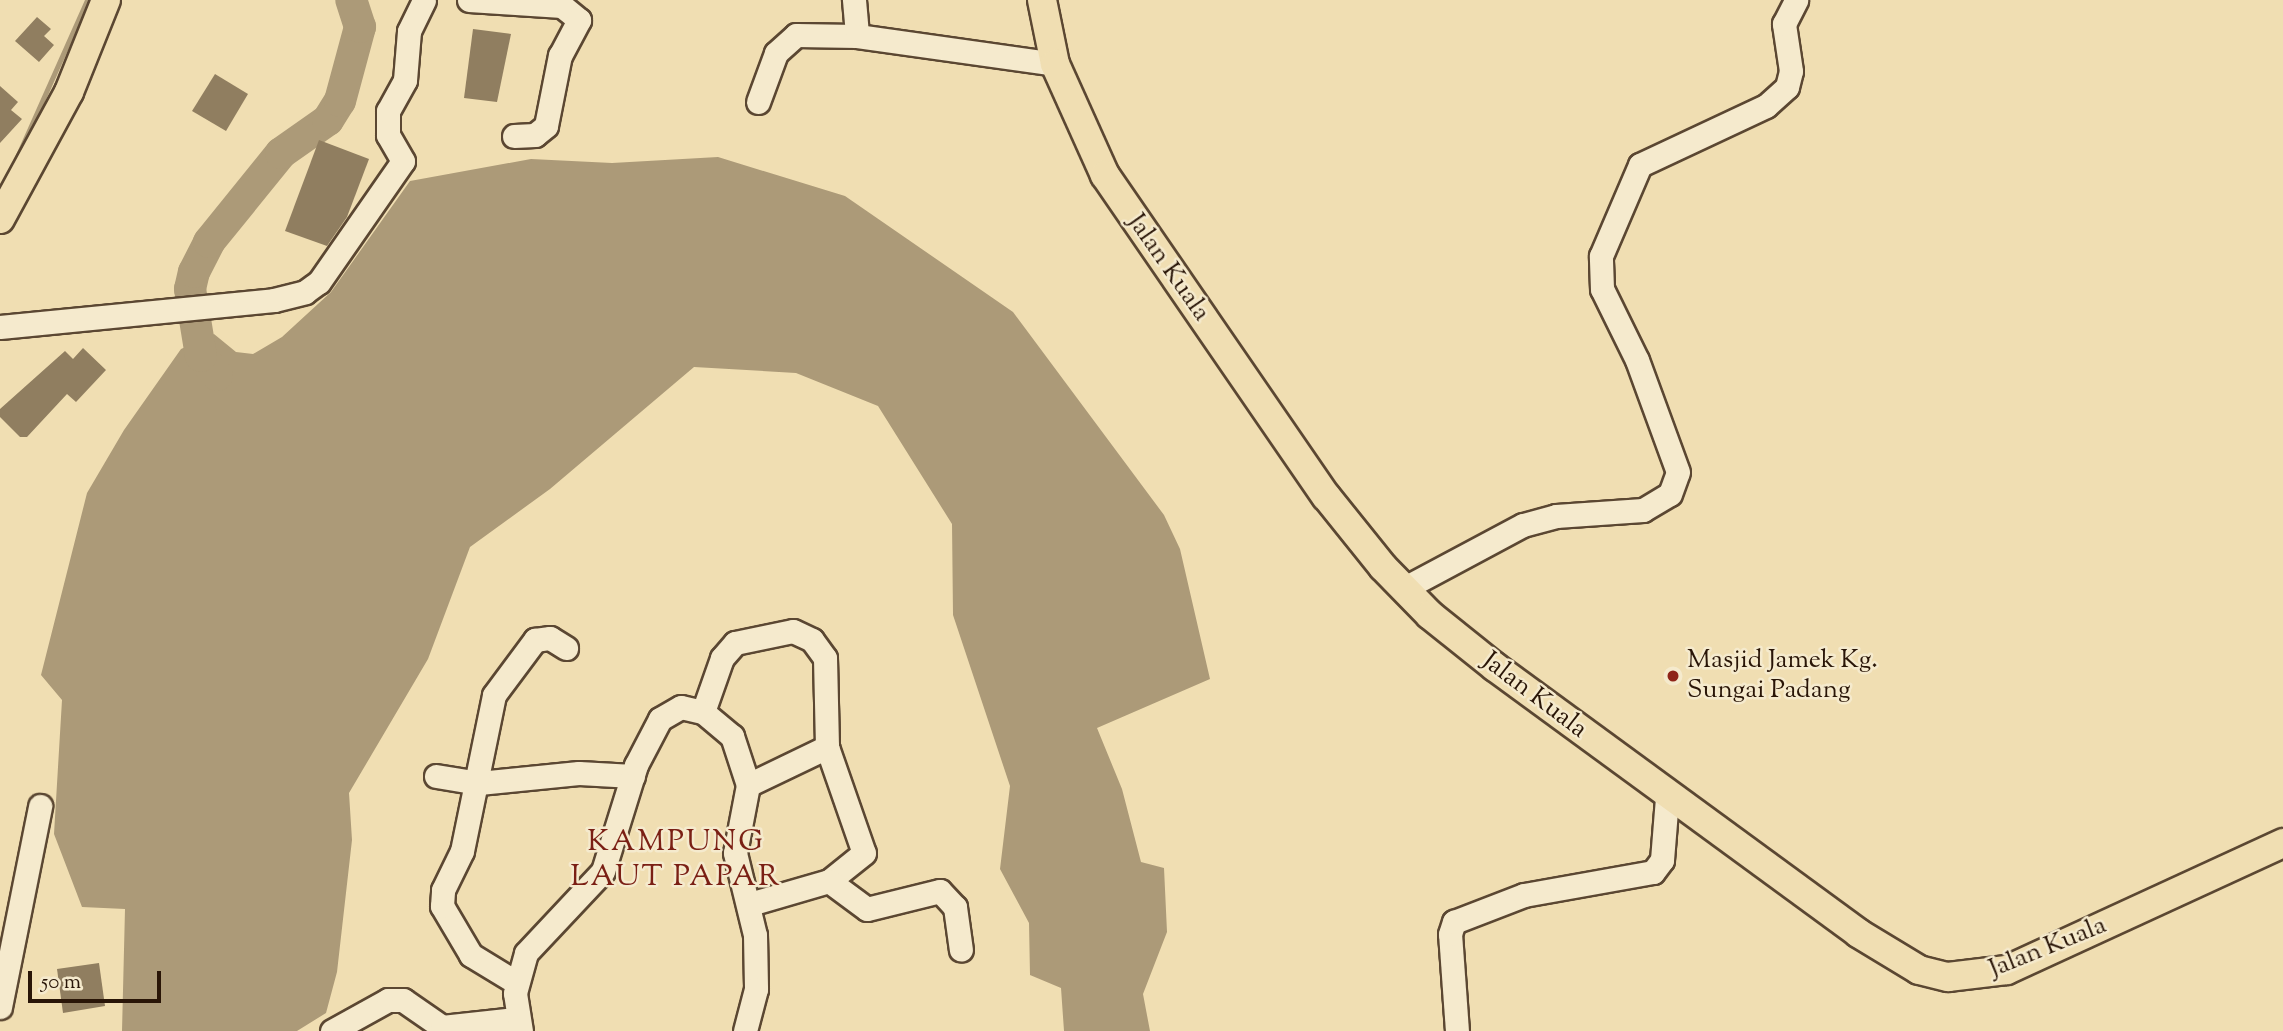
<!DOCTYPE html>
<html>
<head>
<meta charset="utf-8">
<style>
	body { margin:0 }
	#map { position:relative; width:2283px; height:1031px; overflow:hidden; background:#f0deb2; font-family:"Sorts Mill Goudy",serif }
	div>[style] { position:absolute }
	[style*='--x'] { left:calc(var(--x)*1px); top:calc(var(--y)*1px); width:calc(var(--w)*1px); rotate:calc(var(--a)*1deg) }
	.water>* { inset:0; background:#ac9a78 }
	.stream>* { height:5px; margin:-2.5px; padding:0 2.5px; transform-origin:2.5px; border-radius:2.5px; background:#ac9a78 }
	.river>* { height:32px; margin:-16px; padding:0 16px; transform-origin:16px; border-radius:16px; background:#ac9a78 }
	.building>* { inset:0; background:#907e60 }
	.roads { filter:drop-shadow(2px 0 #5b4732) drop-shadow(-2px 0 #5b4732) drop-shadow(0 2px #5b4732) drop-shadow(0 -2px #5b4732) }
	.minor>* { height:23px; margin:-11.5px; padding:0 11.5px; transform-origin:11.5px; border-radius:11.5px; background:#f5eacd }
	.major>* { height:28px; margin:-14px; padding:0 14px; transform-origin:14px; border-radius:14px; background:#f0deb2 }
	.dots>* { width:19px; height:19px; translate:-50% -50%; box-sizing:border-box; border:4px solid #f5eacd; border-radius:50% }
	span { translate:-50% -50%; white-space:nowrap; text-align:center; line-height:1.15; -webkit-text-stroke:5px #f5eacd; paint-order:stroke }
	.street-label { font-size:26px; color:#291507 }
	.poi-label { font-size:26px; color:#291507 }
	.left { translate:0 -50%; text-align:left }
	.quarter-label { font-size:30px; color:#7a1f14; letter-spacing:2px }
	.scale { position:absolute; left:28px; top:971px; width:133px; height:32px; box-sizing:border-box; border:4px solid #291507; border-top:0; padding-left:9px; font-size:21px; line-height:24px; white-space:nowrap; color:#291507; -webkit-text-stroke:5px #f5eacd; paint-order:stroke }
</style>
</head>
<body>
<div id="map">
	<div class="water">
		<div style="clip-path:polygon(718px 157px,845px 196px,1013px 312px,1164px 515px,1180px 549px,1210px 679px,1097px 728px,1122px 789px,1141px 862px,1164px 868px,1167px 932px,1143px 994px,1150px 1031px,1064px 1031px,1061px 988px,1030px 975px,1029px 923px,1000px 869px,1010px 786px,953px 615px,952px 524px,878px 406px,796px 373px,694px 367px,550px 489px,470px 547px,428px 659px,349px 793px,352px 840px,337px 972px,326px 1013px,297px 1031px,122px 1031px,125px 909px,82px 907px,54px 834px,62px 700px,41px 675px,87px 493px,124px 430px,181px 349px,214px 334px,236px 352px,253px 354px,282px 337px,331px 292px,410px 181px,531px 159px,612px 163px)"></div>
	</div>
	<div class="stream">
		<div style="--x:14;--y:164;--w:180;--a:-66"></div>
	</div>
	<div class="river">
		<div style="--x:217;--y:375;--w:25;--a:-130"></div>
		<div style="--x:201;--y:356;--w:68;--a:-99.3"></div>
		<div style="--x:190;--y:289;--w:17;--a:-77"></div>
		<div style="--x:194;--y:272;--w:34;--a:-63"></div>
		<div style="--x:209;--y:242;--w:114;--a:-51"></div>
		<div style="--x:281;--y:153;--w:57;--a:-35.1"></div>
		<div style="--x:328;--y:120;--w:22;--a:-58"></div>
		<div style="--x:340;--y:101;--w:77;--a:-74.9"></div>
		<div style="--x:360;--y:27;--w:28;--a:-108"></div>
	</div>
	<div class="building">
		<div style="clip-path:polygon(37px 17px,51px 29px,44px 36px,54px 45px,39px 62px,15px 41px)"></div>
		<div style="clip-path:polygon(473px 29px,511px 34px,497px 102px,464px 98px)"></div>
		<div style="clip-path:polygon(215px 74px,248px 94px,226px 131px,192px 111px)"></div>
		<div style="clip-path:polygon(0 86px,18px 102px,11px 110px,22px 119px,0 143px)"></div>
		<div style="clip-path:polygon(319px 140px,369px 159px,347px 217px,327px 246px,285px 231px)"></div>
		<div style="clip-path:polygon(83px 348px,106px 370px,76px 402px,67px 394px,27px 437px,20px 437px,0 417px,0 409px,65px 351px,73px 359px)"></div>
		<div style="clip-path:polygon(99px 963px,105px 1006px,63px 1013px,57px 969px)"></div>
	</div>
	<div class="roads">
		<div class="minor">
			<div style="--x:469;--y:0;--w:93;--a:3.7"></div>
			<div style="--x:562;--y:6;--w:22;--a:39"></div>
			<div style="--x:579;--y:20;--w:40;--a:118"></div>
			<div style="--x:560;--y:55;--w:72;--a:101.2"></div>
			<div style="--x:546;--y:126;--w:14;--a:141"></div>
			<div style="--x:535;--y:135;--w:21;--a:177"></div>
			<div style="--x:854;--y:0;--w:36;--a:85"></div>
			<div style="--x:758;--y:102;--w:52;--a:-69.8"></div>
			<div style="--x:776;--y:53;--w:27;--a:-42"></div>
			<div style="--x:796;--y:35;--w:61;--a:0.9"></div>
			<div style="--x:857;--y:36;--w:200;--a:8"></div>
			<div style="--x:0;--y:327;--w:275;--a:-5.6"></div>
			<div style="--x:274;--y:300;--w:32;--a:-14"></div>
			<div style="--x:305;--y:292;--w:17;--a:-36"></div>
			<div style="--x:319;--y:282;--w:147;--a:-55.2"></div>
			<div style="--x:403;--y:161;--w:30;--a:-120"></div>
			<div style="--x:388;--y:135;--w:24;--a:-90"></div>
			<div style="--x:388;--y:111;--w:35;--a:-61"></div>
			<div style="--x:405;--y:80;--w:49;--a:-85.3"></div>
			<div style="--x:409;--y:31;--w:34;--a:-64"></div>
			<div style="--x:1403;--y:589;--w:136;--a:-28.1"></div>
			<div style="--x:1523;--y:525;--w:34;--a:-15"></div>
			<div style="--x:1556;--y:516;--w:87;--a:-3.9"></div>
			<div style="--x:1643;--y:510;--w:31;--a:-31"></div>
			<div style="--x:1670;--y:494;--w:23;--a:-70"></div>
			<div style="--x:1678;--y:472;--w:119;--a:-110.1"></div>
			<div style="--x:1637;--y:360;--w:79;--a:-116.2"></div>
			<div style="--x:1602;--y:289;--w:33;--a:-92"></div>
			<div style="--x:1601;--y:256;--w:99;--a:-66.8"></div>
			<div style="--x:1640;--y:165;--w:139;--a:-25.1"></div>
			<div style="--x:1766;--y:106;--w:28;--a:-42"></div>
			<div style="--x:1787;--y:87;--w:16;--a:-76"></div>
			<div style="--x:1791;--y:71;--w:48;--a:-98.5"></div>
			<div style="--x:1784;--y:24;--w:27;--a:-63"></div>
			<div style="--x:703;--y:712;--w:57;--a:-70.6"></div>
			<div style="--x:722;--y:658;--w:20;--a:-49"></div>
			<div style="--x:735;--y:643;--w:59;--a:-11.7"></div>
			<div style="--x:793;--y:631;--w:21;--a:25"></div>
			<div style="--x:812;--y:640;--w:22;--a:54"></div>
			<div style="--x:825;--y:658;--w:89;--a:88.7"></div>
			<div style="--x:827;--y:747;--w:112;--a:70.8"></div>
			<div style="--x:864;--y:853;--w:45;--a:141.3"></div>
			<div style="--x:829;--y:881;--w:82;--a:163.8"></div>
			<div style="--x:436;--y:776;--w:44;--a:9.2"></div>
			<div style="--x:479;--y:783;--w:100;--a:-5.7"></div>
			<div style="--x:579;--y:773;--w:54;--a:3.2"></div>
			<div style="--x:748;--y:785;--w:88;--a:-25.7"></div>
			<div style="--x:829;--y:881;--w:47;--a:36.4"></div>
			<div style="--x:867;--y:909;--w:75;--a:-13.9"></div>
			<div style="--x:940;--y:891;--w:22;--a:47"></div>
			<div style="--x:955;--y:907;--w:43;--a:82.1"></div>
			<div style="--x:517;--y:983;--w:54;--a:-148.7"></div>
			<div style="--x:471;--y:955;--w:57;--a:-120.6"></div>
			<div style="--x:442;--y:906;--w:16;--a:-86"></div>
			<div style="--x:443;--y:890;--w:43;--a:-64"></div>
			<div style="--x:462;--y:851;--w:159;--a:-78.4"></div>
			<div style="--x:494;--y:695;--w:69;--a:-53.3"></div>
			<div style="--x:535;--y:640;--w:15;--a:-8"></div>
			<div style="--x:550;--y:638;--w:19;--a:32"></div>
			<div style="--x:0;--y:1007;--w:205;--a:-78.7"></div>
			<div style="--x:332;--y:1031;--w:64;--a:-29"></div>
			<div style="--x:388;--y:1000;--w:15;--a:0"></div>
			<div style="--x:403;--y:1000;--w:47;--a:34.7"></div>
			<div style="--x:442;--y:1027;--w:74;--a:-6.2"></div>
			<div style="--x:521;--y:1031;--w:38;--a:-99"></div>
			<div style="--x:515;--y:993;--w:41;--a:-74.6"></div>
			<div style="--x:526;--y:953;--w:112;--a:-46.8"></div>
			<div style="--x:603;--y:871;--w:111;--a:-72.7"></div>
			<div style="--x:636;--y:765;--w:52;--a:-62.4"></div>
			<div style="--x:660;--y:719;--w:24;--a:-30"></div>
			<div style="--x:681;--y:707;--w:23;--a:13"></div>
			<div style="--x:703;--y:712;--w:38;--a:40"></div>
			<div style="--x:732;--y:736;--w:52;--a:71.9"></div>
			<div style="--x:748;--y:785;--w:69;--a:100.8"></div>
			<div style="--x:735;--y:853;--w:84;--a:76.3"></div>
			<div style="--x:755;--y:935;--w:54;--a:88.9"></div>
			<div style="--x:756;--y:989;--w:43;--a:104.7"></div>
			<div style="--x:1457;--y:1031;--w:97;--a:-94.1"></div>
			<div style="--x:1450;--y:934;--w:13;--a:-72"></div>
			<div style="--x:1454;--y:922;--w:75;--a:-21.1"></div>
			<div style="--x:1524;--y:895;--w:131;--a:-10.1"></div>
			<div style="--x:1653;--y:872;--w:15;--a:-53"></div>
			<div style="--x:1662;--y:860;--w:62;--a:-85.4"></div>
		</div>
		<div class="major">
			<div style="--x:1042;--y:0;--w:65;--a:78.5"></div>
			<div style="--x:1055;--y:64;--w:122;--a:65.8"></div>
			<div style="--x:1105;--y:175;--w:390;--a:55.5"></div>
			<div style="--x:1326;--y:496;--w:91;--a:51.2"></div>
			<div style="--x:1383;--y:567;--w:67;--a:45.6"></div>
			<div style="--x:1430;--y:615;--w:83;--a:38.7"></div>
			<div style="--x:1495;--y:667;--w:450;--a:36.2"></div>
			<div style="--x:1858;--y:933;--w:71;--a:31.2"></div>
			<div style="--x:1919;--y:970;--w:30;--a:14"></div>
			<div style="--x:1948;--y:977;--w:59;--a:-6.8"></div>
			<div style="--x:2007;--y:970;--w:304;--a:-24.7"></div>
			<div style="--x:0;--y:219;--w:145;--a:-61.5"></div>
			<div style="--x:69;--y:92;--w:99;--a:-68.1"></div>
		</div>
	</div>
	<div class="dots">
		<div style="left:1673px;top:676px;background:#8f2418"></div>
	</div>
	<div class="street-label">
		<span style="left:1168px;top:268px;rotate:55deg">Jalan Kuala</span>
		<span style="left:1534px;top:696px;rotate:37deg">Jalan Kuala</span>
		<span style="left:2048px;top:948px;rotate:-22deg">Jalan Kuala</span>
	</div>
	<div class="poi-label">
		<span class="left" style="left:1687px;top:676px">Masjid Jamek Kg.<br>Sungai Padang</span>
	</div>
	<div class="quarter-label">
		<span style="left:676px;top:860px">KAMPUNG<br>LAUT PAPAR</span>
	</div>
	<div class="scale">50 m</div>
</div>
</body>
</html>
